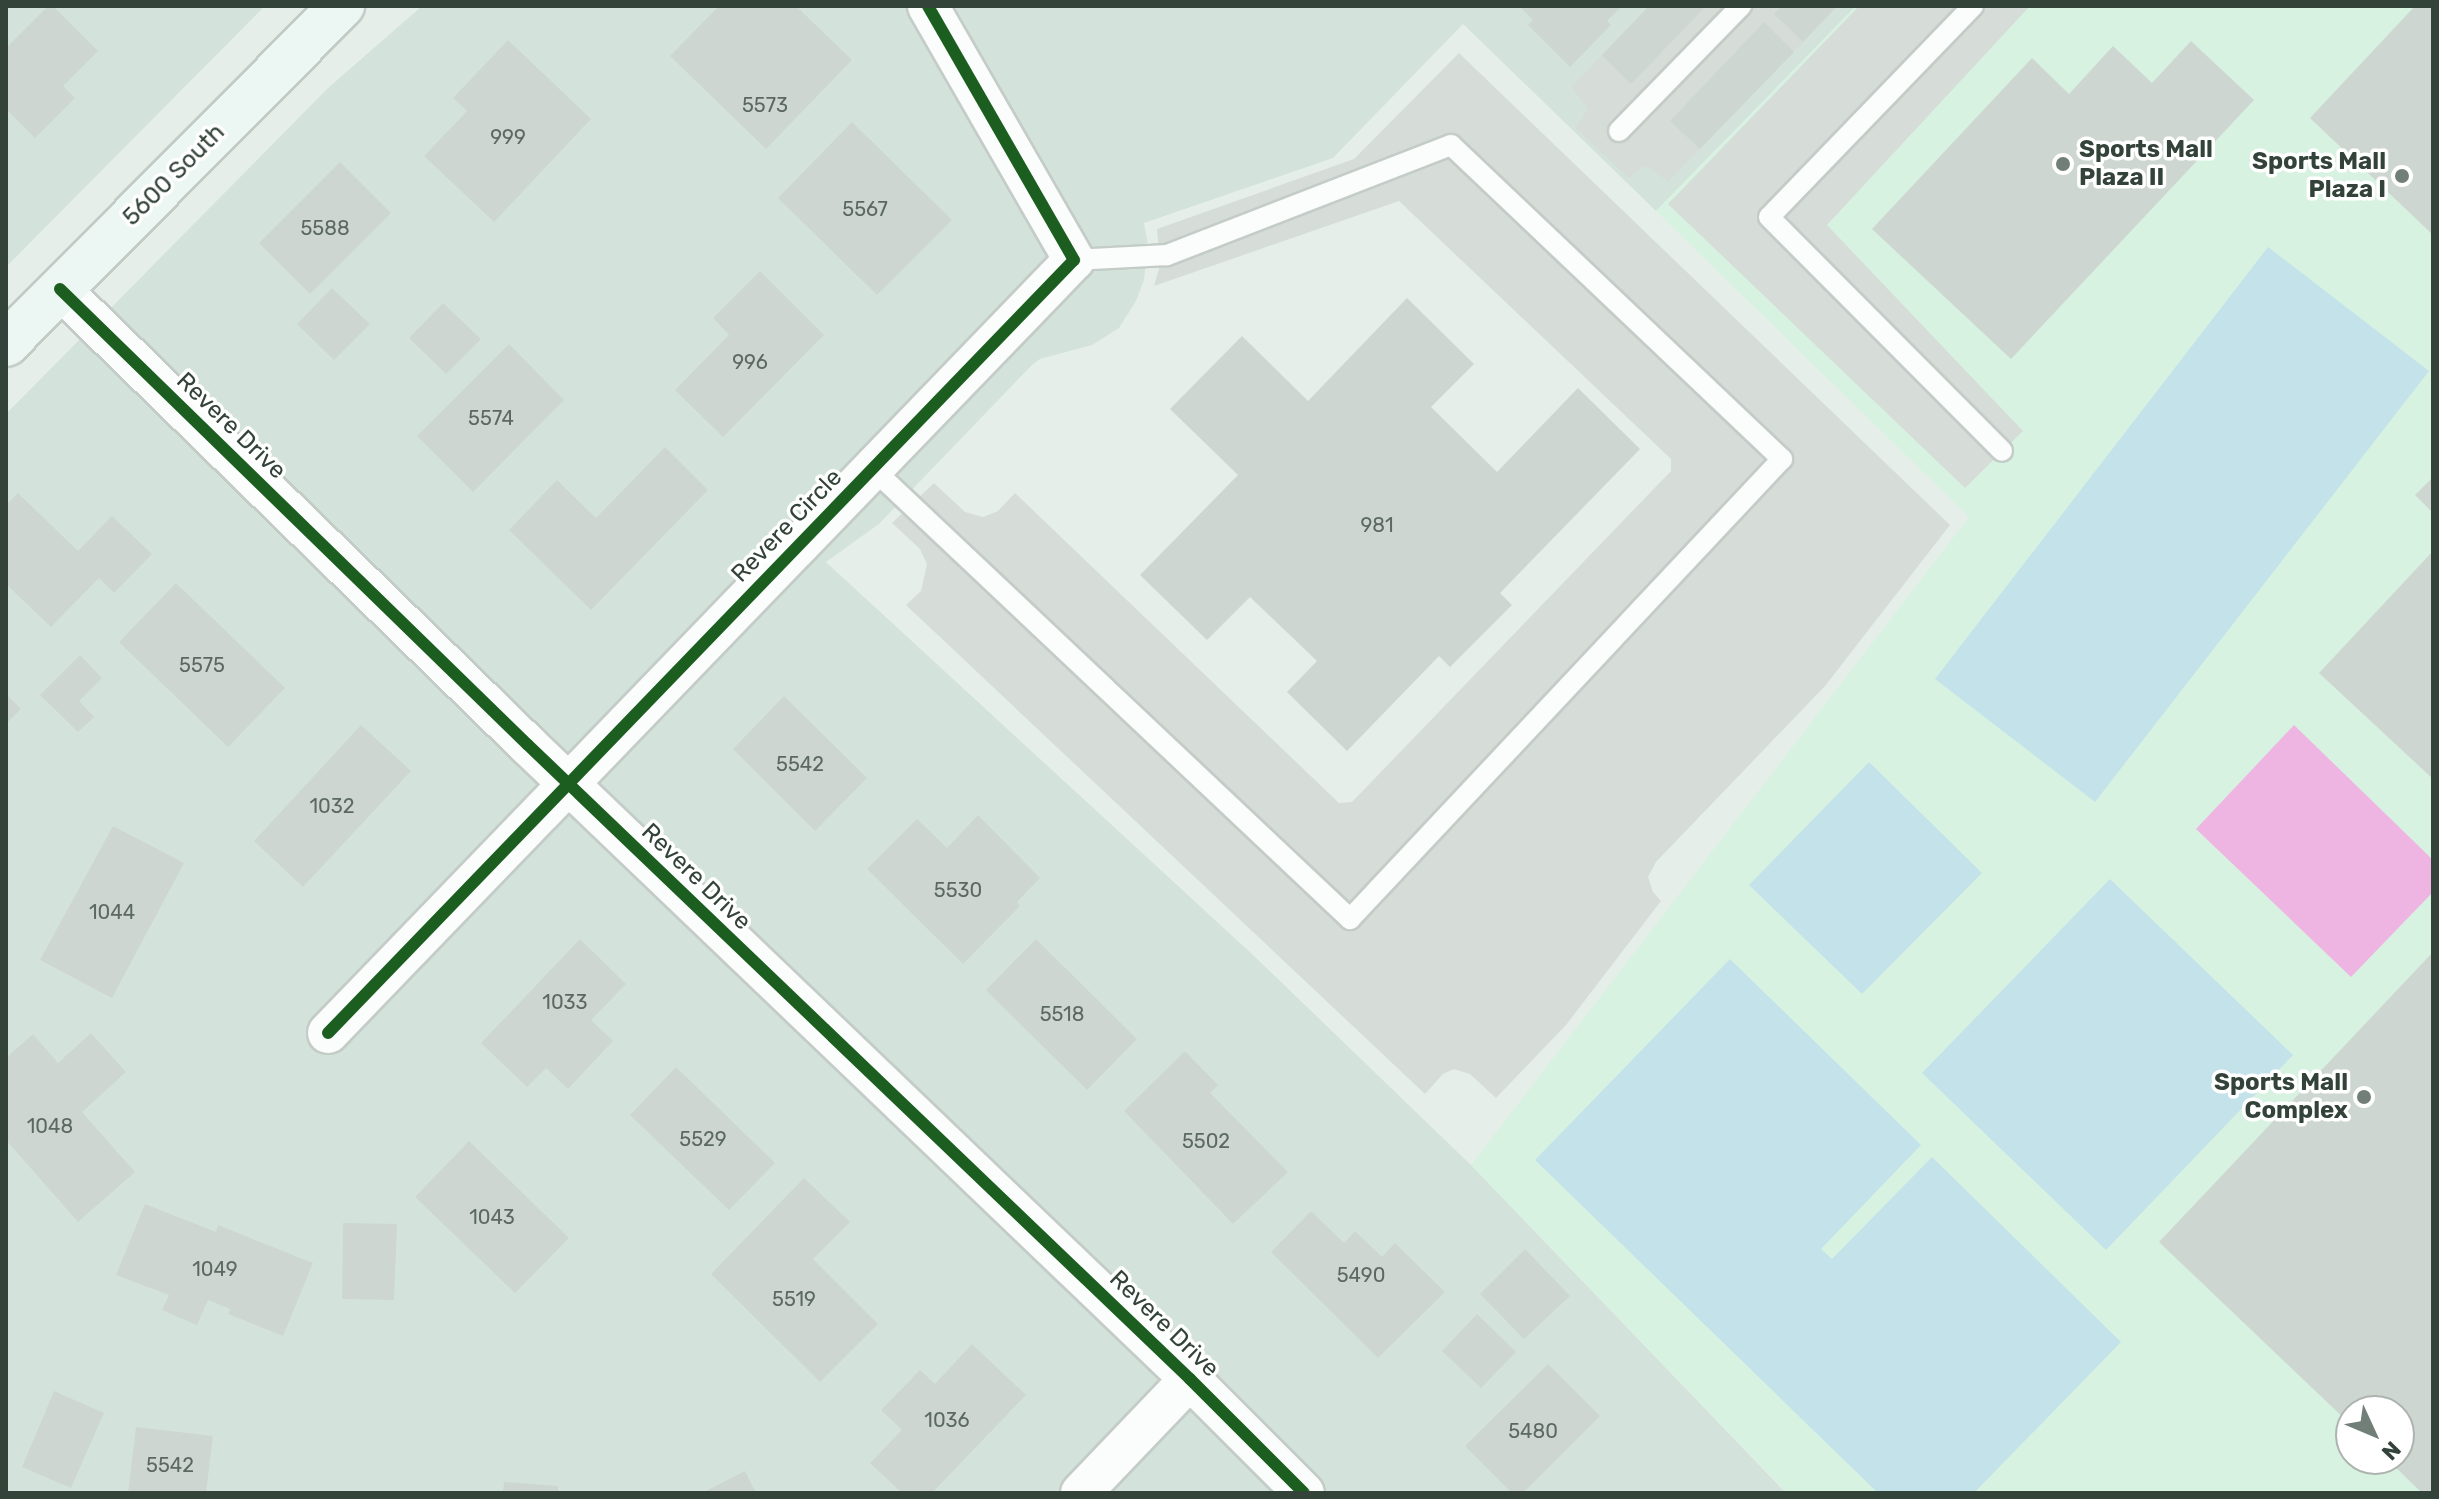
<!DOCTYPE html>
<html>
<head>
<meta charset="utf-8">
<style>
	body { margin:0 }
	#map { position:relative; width:2439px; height:1499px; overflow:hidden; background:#e6eeea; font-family:Rubik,sans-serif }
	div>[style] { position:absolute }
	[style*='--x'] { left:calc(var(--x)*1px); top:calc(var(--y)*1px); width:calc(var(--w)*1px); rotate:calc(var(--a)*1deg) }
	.residential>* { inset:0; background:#d3e3db }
	.commercial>* { inset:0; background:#d8f2e2 }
	.green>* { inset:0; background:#c4e2e9 }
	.parking>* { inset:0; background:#d6ddd9 }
	.water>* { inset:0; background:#eeb5e2 }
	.building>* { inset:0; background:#cdd6d1 }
	.roads { filter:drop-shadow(2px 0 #c4ccc8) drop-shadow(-2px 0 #c4ccc8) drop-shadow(0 2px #c4ccc8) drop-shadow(0 -2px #c4ccc8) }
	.service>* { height:20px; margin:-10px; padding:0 10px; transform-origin:10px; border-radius:10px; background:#fbfcfc }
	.minor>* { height:40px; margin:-20px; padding:0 20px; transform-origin:20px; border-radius:20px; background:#fbfcfc }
	.secondary>* { height:44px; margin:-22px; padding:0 22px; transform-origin:22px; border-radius:22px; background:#ecf6f2 }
	.cycleway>* { height:12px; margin:-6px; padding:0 6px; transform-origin:6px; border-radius:6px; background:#1b5e20 }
	.dots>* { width:22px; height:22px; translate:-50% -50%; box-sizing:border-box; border:4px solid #fff; border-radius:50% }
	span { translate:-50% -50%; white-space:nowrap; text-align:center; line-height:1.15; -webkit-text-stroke:7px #fff; paint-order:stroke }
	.number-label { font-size:20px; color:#5b6961 }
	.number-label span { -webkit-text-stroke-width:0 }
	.poi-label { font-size:24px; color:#33433a; font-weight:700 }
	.left { translate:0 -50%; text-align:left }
	.right { translate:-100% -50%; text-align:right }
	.street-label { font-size:24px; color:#33433a }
	.frame { position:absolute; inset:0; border:8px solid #33433a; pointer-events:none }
	.north { position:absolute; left:2335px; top:1395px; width:80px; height:80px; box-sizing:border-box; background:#fff; border:2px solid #adb4b0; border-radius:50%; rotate:134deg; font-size:22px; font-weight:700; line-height:32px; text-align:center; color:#33433a }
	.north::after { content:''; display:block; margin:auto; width:28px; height:36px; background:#727f78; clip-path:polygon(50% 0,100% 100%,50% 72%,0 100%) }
</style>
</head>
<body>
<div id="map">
	<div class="residential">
		<div style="clip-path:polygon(6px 6px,265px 6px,6px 267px)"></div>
		<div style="clip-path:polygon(422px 6px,1856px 6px,1656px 211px,1463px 24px,1333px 158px,1144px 223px,1148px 244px,1144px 280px,1136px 301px,1119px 328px,1092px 345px,1040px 359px,1031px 366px,879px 524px,826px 562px,1252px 954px,1471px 1165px,1786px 1493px,6px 1493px,6px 414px,328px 88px)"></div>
	</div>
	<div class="commercial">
		<div style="clip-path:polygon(evenodd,1856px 6px,2433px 6px,2433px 1493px,1787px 1493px,1471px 1165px,1969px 517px,1656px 211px,1856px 6px,2351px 1411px,2399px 1411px,2399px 1459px,2351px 1459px,2351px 1411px)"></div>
	</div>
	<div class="green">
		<div style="clip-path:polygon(2268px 247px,2429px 371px,2095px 802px,1935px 679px)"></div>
		<div style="clip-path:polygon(1869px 762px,1982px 873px,1862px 994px,1749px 885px)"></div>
		<div style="clip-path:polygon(2110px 879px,2293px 1055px,2106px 1250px,1922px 1073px)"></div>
		<div style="clip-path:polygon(1730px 959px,1921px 1145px,1821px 1249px,1832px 1259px,1932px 1157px,2121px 1342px,1974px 1493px,1878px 1493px,1535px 1160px)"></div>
	</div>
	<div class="parking">
		<div style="clip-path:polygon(1649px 6px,1838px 6px,1668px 182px,1645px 166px,1629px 178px,1575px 128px,1588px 109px,1571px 87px)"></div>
		<div style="clip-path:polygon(1859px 6px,2030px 6px,1827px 225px,2023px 431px,1965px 488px,1668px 204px)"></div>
		<div style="clip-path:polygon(1459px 53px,1950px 525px,1825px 686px,1656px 862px,1648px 877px,1653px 892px,1661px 901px,1566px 1025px,1496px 1098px,1470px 1074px,1454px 1069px,1443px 1074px,1425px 1094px,906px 605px,921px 591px,927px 564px,920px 549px,892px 523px,934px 483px,965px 512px,983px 517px,998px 511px,1015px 493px,1339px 803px,1352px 802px,1671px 471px,1671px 459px,1399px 201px,1154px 286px,1160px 265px,1157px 229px,1354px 159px)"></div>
	</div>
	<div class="water">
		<div style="clip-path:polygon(2294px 725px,2433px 860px,2433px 892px,2351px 977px,2196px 829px)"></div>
	</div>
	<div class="building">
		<div style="clip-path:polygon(48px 6px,53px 6px,98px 51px,63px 86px,75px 98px,35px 138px,6px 109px,6px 48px)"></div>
		<div style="clip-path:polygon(719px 6px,796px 6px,852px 60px,766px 149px,670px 56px)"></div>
		<div style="clip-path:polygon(1519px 6px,1622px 6px,1607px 21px,1611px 25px,1570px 67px,1528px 25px,1533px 20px)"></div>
		<div style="clip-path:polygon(1649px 6px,1706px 6px,1631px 84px,1602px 55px)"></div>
		<div style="clip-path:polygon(1781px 6px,1837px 6px,1803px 42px,1774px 14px)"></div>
		<div style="clip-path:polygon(2415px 6px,2433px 6px,2433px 235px,2310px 118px)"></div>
		<div style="clip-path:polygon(1764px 22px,1794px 52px,1700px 149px,1670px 121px)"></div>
		<div style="clip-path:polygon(508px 40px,591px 119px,494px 222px,424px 156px,467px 111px,453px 98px)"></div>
		<div style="clip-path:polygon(2191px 41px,2254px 100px,2011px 359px,1872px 229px,2032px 58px,2069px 94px,2113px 46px,2152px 83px)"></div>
		<div style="clip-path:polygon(852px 122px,952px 220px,877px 295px,778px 198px)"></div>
		<div style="clip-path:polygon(340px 162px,391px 213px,310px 294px,259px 243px)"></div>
		<div style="clip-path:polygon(760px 271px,824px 335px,723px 437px,675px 390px,729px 335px,713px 318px)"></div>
		<div style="clip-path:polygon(332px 288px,370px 324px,334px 360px,297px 324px)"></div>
		<div style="clip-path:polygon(1407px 298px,1474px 364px,1431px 407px,1497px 472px,1578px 388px,1640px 449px,1500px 593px,1512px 605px,1450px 667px,1439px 656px,1347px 751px,1287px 692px,1317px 661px,1250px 597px,1207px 640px,1140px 575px,1238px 475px,1170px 409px,1242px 336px,1308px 401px)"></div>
		<div style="clip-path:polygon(443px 303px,481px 339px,446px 374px,409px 338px)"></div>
		<div style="clip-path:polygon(509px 344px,564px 400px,473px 492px,417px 436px)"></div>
		<div style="clip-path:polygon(665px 447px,708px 490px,591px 610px,509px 530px,557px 480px,596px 518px)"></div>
		<div style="clip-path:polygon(2433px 477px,2433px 513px,2415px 495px)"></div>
		<div style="clip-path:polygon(18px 493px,78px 551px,112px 516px,152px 554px,114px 593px,99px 578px,51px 627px,6px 584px,6px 505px)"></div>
		<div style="clip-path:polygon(2433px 551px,2433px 779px,2319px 673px)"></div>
		<div style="clip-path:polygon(176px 583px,285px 688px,228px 747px,119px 642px)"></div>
		<div style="clip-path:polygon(80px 655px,102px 678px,79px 701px,94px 717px,78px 732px,40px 695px)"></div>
		<div style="clip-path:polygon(6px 694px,21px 709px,6px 724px)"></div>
		<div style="clip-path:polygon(784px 696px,867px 778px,815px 831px,733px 749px)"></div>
		<div style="clip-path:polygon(361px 725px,411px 771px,303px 887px,254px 841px)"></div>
		<div style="clip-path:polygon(978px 815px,1040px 878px,1017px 902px,1020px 906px,963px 964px,867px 869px,917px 819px,947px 848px)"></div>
		<div style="clip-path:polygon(113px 826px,184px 863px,112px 998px,40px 960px)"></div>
		<div style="clip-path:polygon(580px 939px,626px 984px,591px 1020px,613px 1041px,568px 1089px,546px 1068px,527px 1087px,481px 1043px)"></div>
		<div style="clip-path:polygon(1036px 939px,1137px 1039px,1087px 1090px,986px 990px)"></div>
		<div style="clip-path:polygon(2433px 952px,2433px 1493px,2422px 1493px,2387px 1459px,2399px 1459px,2399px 1411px,2351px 1411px,2351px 1425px,2159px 1242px)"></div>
		<div style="clip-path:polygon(91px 1033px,126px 1072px,82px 1112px,135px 1172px,78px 1222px,6px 1140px,6px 1058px,33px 1034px,58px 1063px)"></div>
		<div style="clip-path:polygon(1185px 1051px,1218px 1085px,1210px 1093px,1288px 1172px,1233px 1224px,1124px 1111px)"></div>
		<div style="clip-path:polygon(676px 1067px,775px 1163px,729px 1210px,630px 1115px)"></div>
		<div style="clip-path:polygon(469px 1141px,569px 1238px,515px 1293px,415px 1197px)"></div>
		<div style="clip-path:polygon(804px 1178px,850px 1222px,813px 1259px,878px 1324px,820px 1382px,711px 1274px)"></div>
		<div style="clip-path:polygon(145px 1204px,216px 1232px,218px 1225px,313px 1263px,283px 1336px,228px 1314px,230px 1309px,208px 1300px,197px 1325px,162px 1310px,169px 1295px,116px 1275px)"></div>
		<div style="clip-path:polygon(1311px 1211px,1344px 1243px,1355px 1231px,1382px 1257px,1395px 1243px,1445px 1292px,1378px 1358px,1271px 1252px)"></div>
		<div style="clip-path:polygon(343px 1223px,397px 1224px,394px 1300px,342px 1299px)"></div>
		<div style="clip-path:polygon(1525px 1249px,1570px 1296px,1524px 1339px,1480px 1294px)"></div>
		<div style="clip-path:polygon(1477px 1314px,1516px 1352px,1481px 1388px,1442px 1351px)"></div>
		<div style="clip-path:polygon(972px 1344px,1026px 1395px,932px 1493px,902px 1493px,870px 1463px,902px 1430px,881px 1410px,920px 1370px,935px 1384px)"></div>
		<div style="clip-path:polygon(1548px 1364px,1600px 1416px,1523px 1493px,1512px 1493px,1465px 1446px)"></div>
		<div style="clip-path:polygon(54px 1391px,104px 1413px,71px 1488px,22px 1467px)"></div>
		<div style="clip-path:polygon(136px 1427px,213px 1436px,206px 1493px,128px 1493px)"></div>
		<div style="clip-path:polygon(745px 1471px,756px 1493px,702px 1493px)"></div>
		<div style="clip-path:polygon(504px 1482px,558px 1486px,558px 1493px,503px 1493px)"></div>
	</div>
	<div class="roads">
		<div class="service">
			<div style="--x:1973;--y:6;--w:293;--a:134"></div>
			<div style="--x:1769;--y:217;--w:330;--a:45.1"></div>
			<div style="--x:1619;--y:131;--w:175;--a:-45.7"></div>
			<div style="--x:873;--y:469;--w:656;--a:43.33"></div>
			<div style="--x:1350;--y:919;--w:631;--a:-46.8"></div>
			<div style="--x:1782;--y:459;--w:456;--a:-136.5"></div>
			<div style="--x:1451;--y:145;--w:305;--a:158.8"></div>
			<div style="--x:1167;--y:255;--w:93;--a:176.9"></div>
		</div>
		<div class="minor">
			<div style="--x:60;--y:289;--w:653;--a:44.26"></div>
			<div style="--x:528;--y:745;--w:917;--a:43.76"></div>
			<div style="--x:1190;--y:1379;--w:161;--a:45"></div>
			<div style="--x:328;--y:1033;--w:1074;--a:-46.02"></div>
			<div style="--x:1074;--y:260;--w:293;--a:-119.9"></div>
			<div style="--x:1081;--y:1493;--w:158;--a:-46.3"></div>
		</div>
		<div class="secondary">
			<div style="--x:6;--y:344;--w:477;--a:-45.2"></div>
		</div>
	</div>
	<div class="cycleway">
		<div style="--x:60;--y:289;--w:653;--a:44.26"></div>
		<div style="--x:528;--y:745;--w:917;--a:43.76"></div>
		<div style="--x:1190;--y:1379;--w:161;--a:45"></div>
		<div style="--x:328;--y:1033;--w:1074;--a:-46.02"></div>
		<div style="--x:1074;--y:260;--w:293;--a:-119.9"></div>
	</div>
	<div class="dots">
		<div style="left:2063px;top:164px;background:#727f78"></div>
		<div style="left:2402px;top:176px;background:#727f78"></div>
		<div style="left:2364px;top:1097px;background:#727f78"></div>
	</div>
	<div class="number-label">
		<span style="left:765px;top:105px">5573</span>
		<span style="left:508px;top:137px">999</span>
		<span style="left:865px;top:209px">5567</span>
		<span style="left:325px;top:228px">5588</span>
		<span style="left:750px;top:362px">996</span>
		<span style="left:491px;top:418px">5574</span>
		<span style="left:1377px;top:525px">981</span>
		<span style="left:202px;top:665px">5575</span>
		<span style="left:800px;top:764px">5542</span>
		<span style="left:332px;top:806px">1032</span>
		<span style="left:958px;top:890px">5530</span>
		<span style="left:112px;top:912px">1044</span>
		<span style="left:565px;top:1002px">1033</span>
		<span style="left:1062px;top:1014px">5518</span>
		<span style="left:50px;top:1126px">1048</span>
		<span style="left:703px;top:1139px">5529</span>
		<span style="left:1206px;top:1141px">5502</span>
		<span style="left:492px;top:1217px">1043</span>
		<span style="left:215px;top:1269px">1049</span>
		<span style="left:1361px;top:1275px">5490</span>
		<span style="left:794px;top:1299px">5519</span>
		<span style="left:947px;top:1420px">1036</span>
		<span style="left:1533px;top:1431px">5480</span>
		<span style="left:170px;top:1465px">5542</span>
	</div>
	<div class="poi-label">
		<span class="left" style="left:2079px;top:164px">Sports Mall<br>Plaza II</span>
		<span class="right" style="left:2386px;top:176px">Sports Mall<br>Plaza I</span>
		<span class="right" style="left:2348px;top:1097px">Sports Mall<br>Complex</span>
	</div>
	<div class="street-label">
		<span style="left:174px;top:175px;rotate:-45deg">5600 South</span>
		<span style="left:231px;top:426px;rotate:44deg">Revere Drive</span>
		<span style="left:787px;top:526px;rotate:-46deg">Revere Circle</span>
		<span style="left:696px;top:877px;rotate:44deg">Revere Drive</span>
		<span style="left:1164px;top:1324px;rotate:44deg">Revere Drive</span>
	</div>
	<div class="frame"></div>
	<div class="north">N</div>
</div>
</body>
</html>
